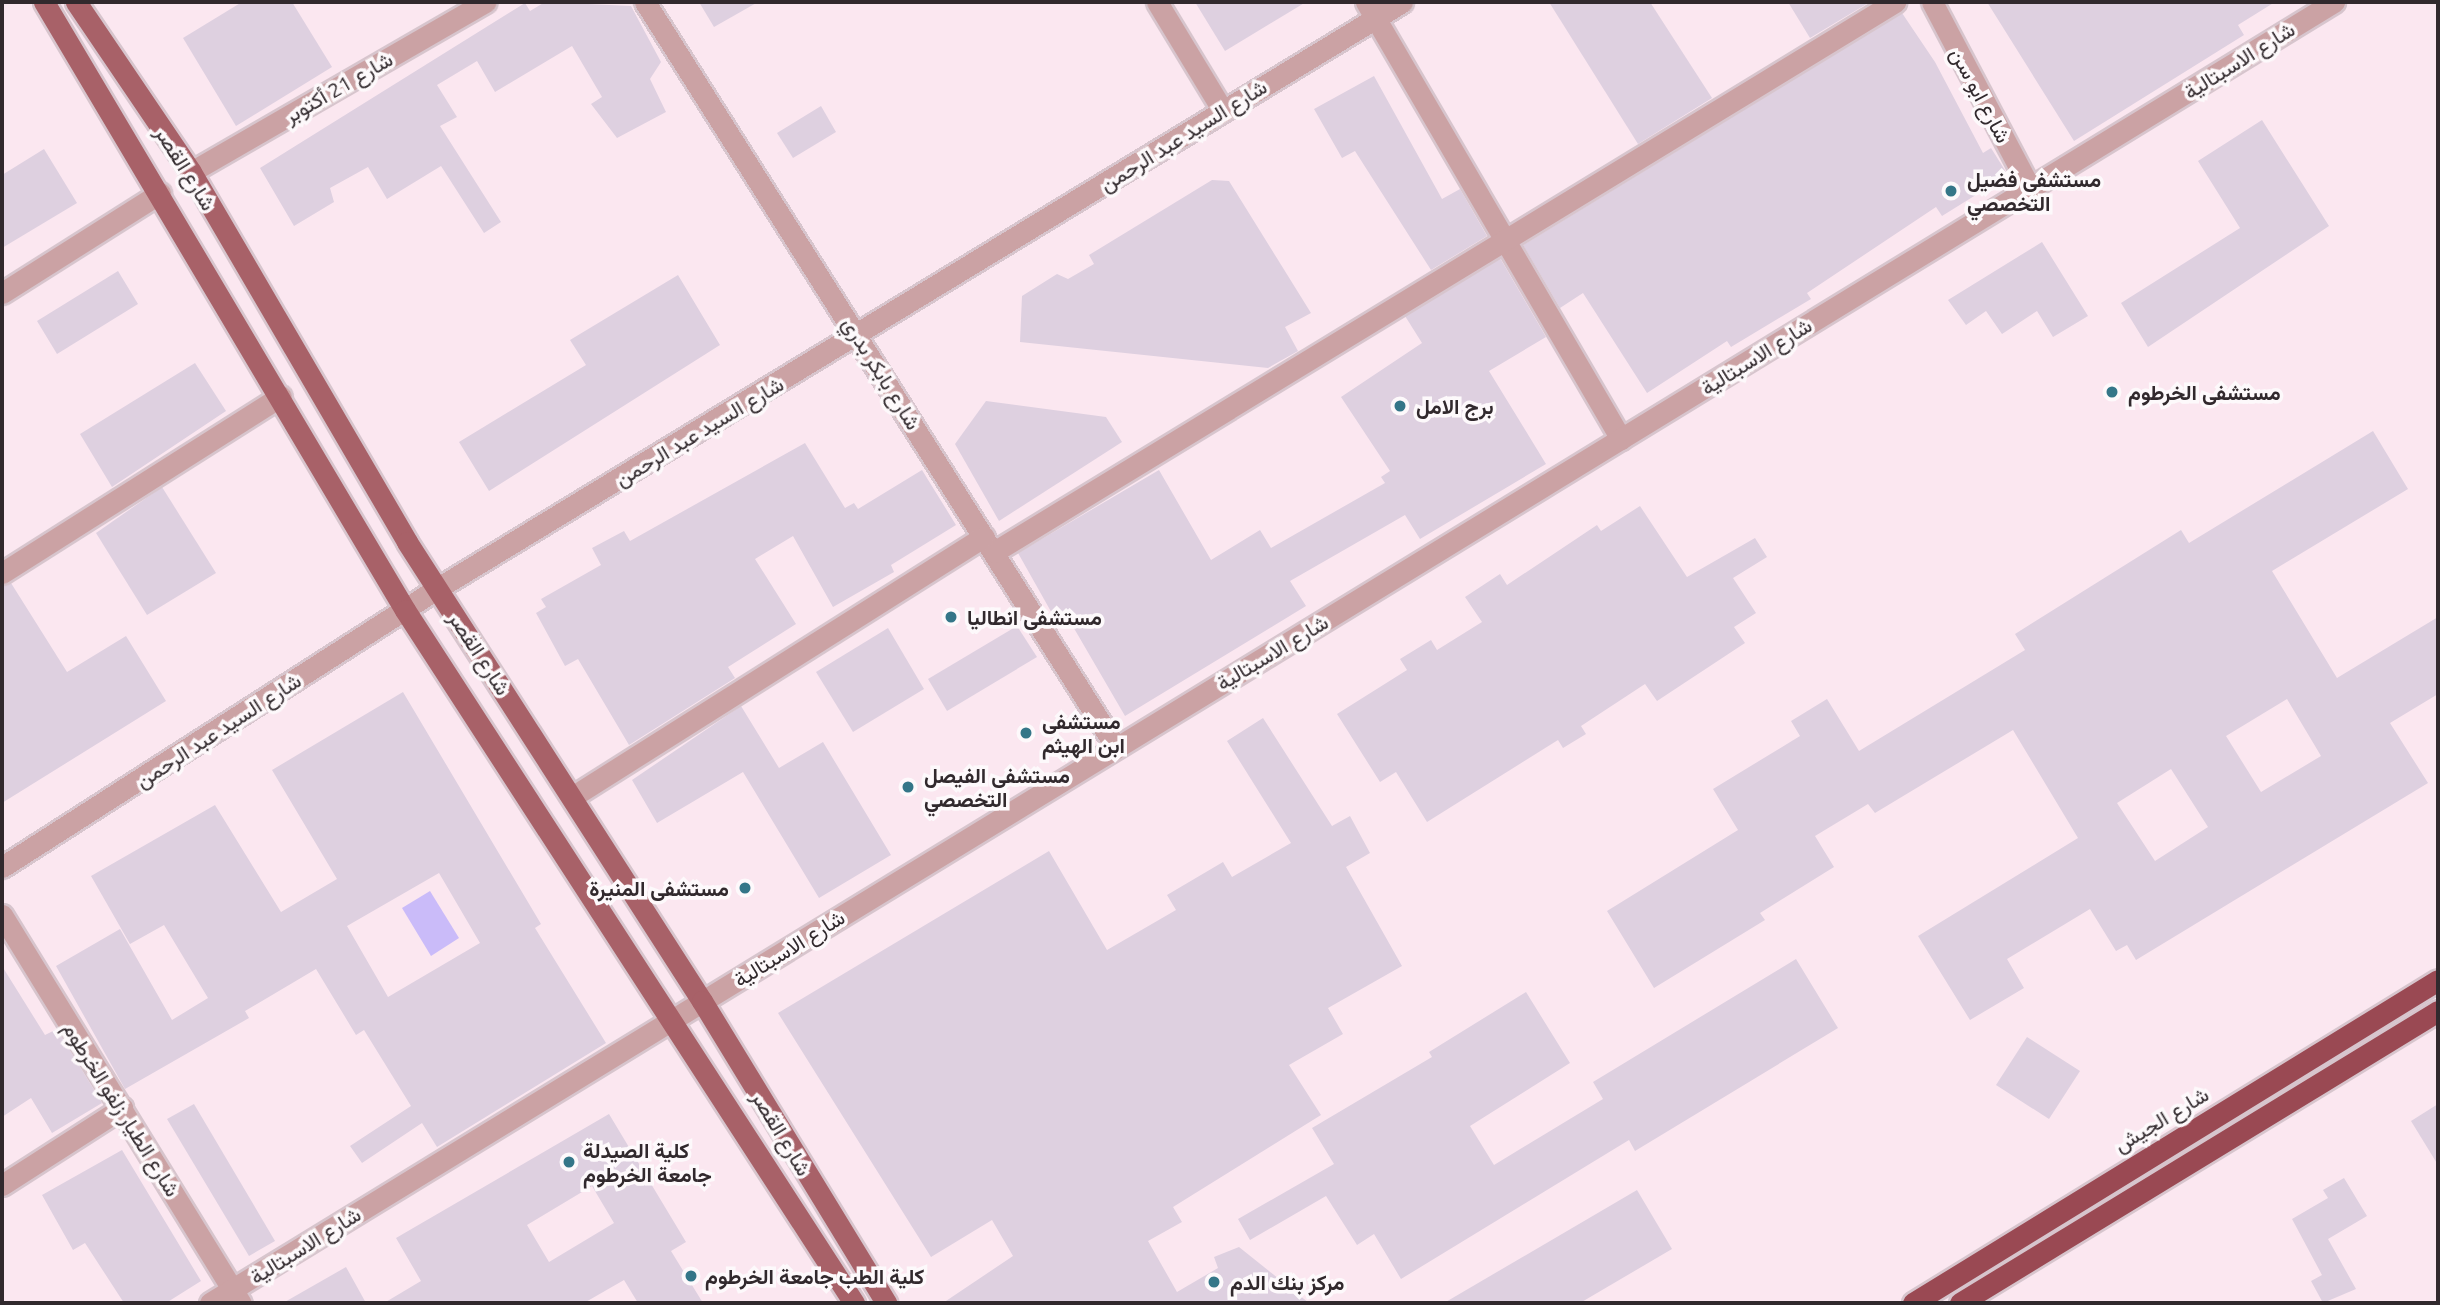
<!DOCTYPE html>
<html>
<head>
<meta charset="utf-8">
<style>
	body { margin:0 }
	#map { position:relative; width:2440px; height:1305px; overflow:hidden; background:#fbe7f0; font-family:Ubuntu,Vazirmatn,sans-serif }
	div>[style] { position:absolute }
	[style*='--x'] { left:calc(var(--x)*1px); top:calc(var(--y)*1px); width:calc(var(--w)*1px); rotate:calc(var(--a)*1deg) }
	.water>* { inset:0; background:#cabbf9 }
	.building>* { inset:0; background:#ded0e0 }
	.roads { filter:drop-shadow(2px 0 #d7c5cd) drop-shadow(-2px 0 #d7c5cd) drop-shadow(0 2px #d7c5cd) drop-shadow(0 -2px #d7c5cd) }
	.minor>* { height:21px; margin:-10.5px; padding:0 10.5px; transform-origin:10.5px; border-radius:10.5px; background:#cba2a4 }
	.major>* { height:21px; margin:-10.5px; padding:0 10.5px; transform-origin:10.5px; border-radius:10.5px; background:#a86168 }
	.highway>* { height:21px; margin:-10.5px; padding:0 10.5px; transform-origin:10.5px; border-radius:10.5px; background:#9a4953 }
	.dots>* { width:19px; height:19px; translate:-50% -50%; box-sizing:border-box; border:4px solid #fdf9fb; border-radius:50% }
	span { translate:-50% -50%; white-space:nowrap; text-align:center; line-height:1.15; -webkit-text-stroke:7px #fdf9fb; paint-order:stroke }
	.street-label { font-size:21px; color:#31292d }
	.poi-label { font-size:21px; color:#31292d; font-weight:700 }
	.left { translate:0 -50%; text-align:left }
	.right { translate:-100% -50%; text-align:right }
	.frame { position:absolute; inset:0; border:4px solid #31292d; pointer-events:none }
</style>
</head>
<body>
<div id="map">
	<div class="water">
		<div style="clip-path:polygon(430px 891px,459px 938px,431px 956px,402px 908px)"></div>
	</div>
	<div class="building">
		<div style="clip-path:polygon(242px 2px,292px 2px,332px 67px,236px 126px,183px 38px)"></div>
		<div style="clip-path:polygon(545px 2px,631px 6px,661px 62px,650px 79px,666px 112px,617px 138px,591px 104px,602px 97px,572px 46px,495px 92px,477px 61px,437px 85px,457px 117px,440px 126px,501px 222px,484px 233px,441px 166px,387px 199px,368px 167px,330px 188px,334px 202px,294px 226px,260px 168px,525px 3px,530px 11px)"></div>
		<div style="clip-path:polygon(699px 2px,758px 2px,714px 27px)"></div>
		<div style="clip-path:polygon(1195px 2px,1306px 2px,1225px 51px)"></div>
		<div style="clip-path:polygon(1549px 2px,1650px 2px,1712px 98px,1638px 144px)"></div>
		<div style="clip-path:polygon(1788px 2px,1870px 2px,1810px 38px)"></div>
		<div style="clip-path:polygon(1987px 2px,2275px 2px,2238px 25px,2244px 35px,2074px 141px)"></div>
		<div style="clip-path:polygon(1902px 13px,1935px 62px,1983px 153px,1991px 148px,2008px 175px,1942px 216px,1936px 207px,1807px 293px,1811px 299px,1731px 347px,1727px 341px,1647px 393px,1583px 293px,1560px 308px,1523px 245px)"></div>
		<div style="clip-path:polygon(1374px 76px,1442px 199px,1460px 189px,1487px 236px,1431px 270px,1355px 151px,1342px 158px,1314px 109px)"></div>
		<div style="clip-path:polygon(821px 106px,836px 132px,793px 158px,777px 133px)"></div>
		<div style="clip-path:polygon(2262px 120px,2329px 226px,2148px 347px,2121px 303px,2240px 228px,2198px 161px)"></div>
		<div style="clip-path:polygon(44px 149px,77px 203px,2px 248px,2px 175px)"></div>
		<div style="clip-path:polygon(1212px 180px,1229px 181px,1311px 313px,1285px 327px,1298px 351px,1268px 368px,1020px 342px,1022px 296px,1057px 274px,1068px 279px,1094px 264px,1089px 255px)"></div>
		<div style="clip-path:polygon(2042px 242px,2088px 316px,2053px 337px,2037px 311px,2002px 334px,1986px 311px,1966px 325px,1948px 300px)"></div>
		<div style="clip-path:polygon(1500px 258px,1546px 337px,1489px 371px,1546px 464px,1420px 539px,1405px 515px,1290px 581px,1306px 606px,1125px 716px,1068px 618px,1058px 624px,1018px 553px,1159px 470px,1211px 560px,1260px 530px,1271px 548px,1385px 483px,1381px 477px,1390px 471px,1341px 397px,1422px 343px,1405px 316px)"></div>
		<div style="clip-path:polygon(118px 271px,138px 304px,57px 354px,37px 321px)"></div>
		<div style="clip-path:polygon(678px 275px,720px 345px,489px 491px,459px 442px,586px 365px,570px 340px)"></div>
		<div style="clip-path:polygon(195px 363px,226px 411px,112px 487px,80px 434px)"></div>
		<div style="clip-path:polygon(986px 401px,1106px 417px,1122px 442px,999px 521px,955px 444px)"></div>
		<div style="clip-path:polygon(evenodd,2373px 431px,2408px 489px,2272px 571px,2337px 678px,2438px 617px,2438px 694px,2390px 723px,2428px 783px,2136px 960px,2127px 945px,2116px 951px,2090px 909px,2007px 959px,2024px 988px,1970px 1020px,1918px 936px,2078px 838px,2013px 730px,1875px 813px,1868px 804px,1815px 836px,1834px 867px,1760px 913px,1765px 920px,1654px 988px,1607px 911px,1738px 830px,1713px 789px,1800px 736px,1791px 721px,1827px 699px,1859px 751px,2025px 650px,2015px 634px,2181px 530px,2189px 543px,2373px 431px,2287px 699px,2321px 756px,2261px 792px,2226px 736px,2287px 699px,2373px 431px,2171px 769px,2208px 827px,2155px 861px,2117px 803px,2171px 769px)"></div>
		<div style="clip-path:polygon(805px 443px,845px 508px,854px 503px,858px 509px,922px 470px,956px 525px,891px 565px,894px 572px,833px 607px,793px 536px,755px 559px,796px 624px,728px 667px,735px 678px,629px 745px,578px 659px,565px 666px,536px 613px,546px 607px,541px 599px,601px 565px,592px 548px,624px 531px,630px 541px)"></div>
		<div style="clip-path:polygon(162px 487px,216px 573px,147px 615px,96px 533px)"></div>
		<div style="clip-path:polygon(1640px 506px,1687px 577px,1755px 538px,1767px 557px,1733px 578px,1756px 613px,1734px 627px,1745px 643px,1657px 701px,1645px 684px,1581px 726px,1586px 734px,1563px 748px,1558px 740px,1427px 822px,1396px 772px,1380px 782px,1337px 714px,1407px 670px,1400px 659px,1431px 640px,1437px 650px,1482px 622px,1465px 597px,1500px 574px,1507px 585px,1597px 525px,1601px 531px)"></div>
		<div style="clip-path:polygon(11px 583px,67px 672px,126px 636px,166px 701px,2px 803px,2px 586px)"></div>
		<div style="clip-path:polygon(1017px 626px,1037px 657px,947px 711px,928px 679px)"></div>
		<div style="clip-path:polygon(888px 628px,924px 689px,853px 732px,816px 672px)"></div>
		<div style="clip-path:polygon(evenodd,403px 692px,541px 924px,535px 928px,606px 1043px,437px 1147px,422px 1123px,362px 1163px,350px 1146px,411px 1106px,364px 1030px,356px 1035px,316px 969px,245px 1011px,249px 1018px,125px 1089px,56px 966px,120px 929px,172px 1020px,208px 998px,164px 925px,130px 944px,91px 876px,215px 805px,281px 912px,337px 879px,272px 770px,403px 692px,439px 873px,480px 943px,388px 997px,347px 926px,439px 873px)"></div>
		<div style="clip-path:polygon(741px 706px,779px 768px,823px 742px,891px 855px,819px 898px,743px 772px,657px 823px,632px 780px)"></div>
		<div style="clip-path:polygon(1263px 718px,1332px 826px,1350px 816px,1370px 853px,1346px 867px,1402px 966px,1328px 1008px,1343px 1034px,1289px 1065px,1321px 1115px,1173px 1207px,1182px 1222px,1148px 1241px,1177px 1292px,1218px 1268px,1214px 1257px,1239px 1247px,1309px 1303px,943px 1303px,1013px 1256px,992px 1220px,931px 1257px,778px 1013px,1049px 851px,1107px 950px,1176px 910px,1167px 895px,1223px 862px,1232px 877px,1291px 843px,1227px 741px)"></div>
		<div style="clip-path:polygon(1796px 959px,1838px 1028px,1635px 1151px,1629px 1140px,1401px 1279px,1374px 1234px,1357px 1245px,1326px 1196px,1250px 1240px,1238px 1219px,1334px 1164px,1312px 1128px,1432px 1057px,1429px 1052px,1526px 992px,1570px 1063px,1470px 1126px,1494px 1165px,1603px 1099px,1593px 1082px)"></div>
		<div style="clip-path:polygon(2px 966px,45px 1035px,57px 1029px,102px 1103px,52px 1133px,31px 1098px,2px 1117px)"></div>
		<div style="clip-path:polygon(2027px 1037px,2080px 1071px,2049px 1119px,1996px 1085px)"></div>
		<div style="clip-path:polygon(194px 1104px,275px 1241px,249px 1256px,167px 1119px)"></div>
		<div style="clip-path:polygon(2438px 1104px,2438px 1165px,2411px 1121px)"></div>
		<div style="clip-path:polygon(evenodd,609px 1114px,686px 1242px,671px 1251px,703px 1303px,638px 1303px,624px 1280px,584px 1303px,384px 1303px,421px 1281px,396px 1238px,609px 1114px,592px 1186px,614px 1223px,549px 1262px,527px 1225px,592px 1186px)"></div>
		<div style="clip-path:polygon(122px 1150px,201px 1281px,166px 1303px,124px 1303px,85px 1243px,73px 1250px,42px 1195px)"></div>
		<div style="clip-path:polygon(2344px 1178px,2367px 1216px,2328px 1239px,2356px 1289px,2323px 1303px,2311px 1281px,2322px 1275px,2292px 1219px,2328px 1198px,2323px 1190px)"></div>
		<div style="clip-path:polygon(1637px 1190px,1672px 1249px,1580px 1303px,1444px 1303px)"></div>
		<div style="clip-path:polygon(346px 1267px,366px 1303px,283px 1303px)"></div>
	</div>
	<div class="roads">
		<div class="minor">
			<div style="--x:645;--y:2;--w:881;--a:57.7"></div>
			<div style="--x:1157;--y:2;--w:127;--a:58.8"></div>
			<div style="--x:1366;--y:2;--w:506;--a:59.74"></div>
			<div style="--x:1932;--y:2;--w:210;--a:62.2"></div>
			<div style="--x:191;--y:172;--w:340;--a:-30"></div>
			<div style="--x:2;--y:293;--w:187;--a:-32.3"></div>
			<div style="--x:994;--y:552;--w:1056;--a:-31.4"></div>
			<div style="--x:2;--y:573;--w:330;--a:-32.4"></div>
			<div style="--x:572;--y:797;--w:487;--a:-32.3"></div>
			<div style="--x:2;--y:867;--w:518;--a:-32.62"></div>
			<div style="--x:438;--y:588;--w:1128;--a:-31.29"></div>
			<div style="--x:2;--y:915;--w:456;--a:58.4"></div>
			<div style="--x:2;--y:1185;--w:143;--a:-32.7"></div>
			<div style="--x:210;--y:1303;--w:2491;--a:-31.49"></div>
		</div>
		<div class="major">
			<div style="--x:44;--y:2;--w:707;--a:59.3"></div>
			<div style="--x:405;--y:610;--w:826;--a:57.06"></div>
			<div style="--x:76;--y:2;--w:205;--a:55.9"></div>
			<div style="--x:191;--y:172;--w:428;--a:59.7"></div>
			<div style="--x:407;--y:542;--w:546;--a:57.27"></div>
			<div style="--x:702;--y:1001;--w:354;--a:58.6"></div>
		</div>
		<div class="highway">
			<div style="--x:1913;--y:1303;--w:616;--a:-31.6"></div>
			<div style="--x:1960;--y:1303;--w:560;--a:-31.42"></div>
		</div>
	</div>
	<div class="dots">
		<div style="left:1951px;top:191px;background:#347688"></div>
		<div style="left:2112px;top:392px;background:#347688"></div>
		<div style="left:1400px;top:406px;background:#347688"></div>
		<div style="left:951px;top:617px;background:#347688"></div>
		<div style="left:1026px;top:733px;background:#347688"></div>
		<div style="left:908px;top:787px;background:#347688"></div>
		<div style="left:745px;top:888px;background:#347688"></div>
		<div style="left:569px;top:1162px;background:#347688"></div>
		<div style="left:691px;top:1276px;background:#347688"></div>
		<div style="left:1214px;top:1282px;background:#347688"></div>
	</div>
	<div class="street-label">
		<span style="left:2239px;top:60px;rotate:-32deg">شارع الاسبتالية</span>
		<span style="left:338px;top:87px;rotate:-30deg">شارع 21 أكتوبر</span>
		<span style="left:1981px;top:95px;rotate:62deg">شارع ابو سن</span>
		<span style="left:1183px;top:135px;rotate:-32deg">شارع السيد عبد الرحمن</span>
		<span style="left:186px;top:168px;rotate:58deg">شارع القصر</span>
		<span style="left:1756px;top:356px;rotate:-32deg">شارع الاسبتالية</span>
		<span style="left:882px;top:373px;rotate:58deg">شارع بابكر بدري</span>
		<span style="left:699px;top:431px;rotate:-31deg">شارع السيد عبد الرحمن</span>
		<span style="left:1272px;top:652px;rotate:-31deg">شارع الاسبتالية</span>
		<span style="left:480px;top:653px;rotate:57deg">شارع القصر</span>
		<span style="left:218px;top:730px;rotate:-33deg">شارع السيد عبد الرحمن</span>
		<span style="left:789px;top:948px;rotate:-32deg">شارع الاسبتالية</span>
		<span style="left:122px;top:1109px;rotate:58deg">شارع الطيار زلفو الخرطوم</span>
		<span style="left:2161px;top:1119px;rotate:-31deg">شارع الجيش</span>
		<span style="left:782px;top:1133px;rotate:59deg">شارع القصر</span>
		<span style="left:305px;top:1245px;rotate:-32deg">شارع الاسبتالية</span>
	</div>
	<div class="poi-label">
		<span class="left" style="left:1967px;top:191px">مستشفى فضيل<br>التخصصي</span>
		<span class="left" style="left:2128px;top:392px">مستشفى الخرطوم</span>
		<span class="left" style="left:1416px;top:406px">برج الامل</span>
		<span class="left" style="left:967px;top:617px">مستشفى انطاليا</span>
		<span class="left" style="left:1042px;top:733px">مستشفى<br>ابن الهيثم</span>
		<span class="left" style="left:924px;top:787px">مستشفى الفيصل<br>التخصصي</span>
		<span class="right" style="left:729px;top:888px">مستشفى المنيرة</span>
		<span class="left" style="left:583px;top:1162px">كلية الصيدلة<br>جامعة الخرطوم</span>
		<span class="left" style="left:705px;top:1276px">كلية الطب جامعة الخرطوم</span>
		<span class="left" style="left:1230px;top:1282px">مركز بنك الدم</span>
	</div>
	<div class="frame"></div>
</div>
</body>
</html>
